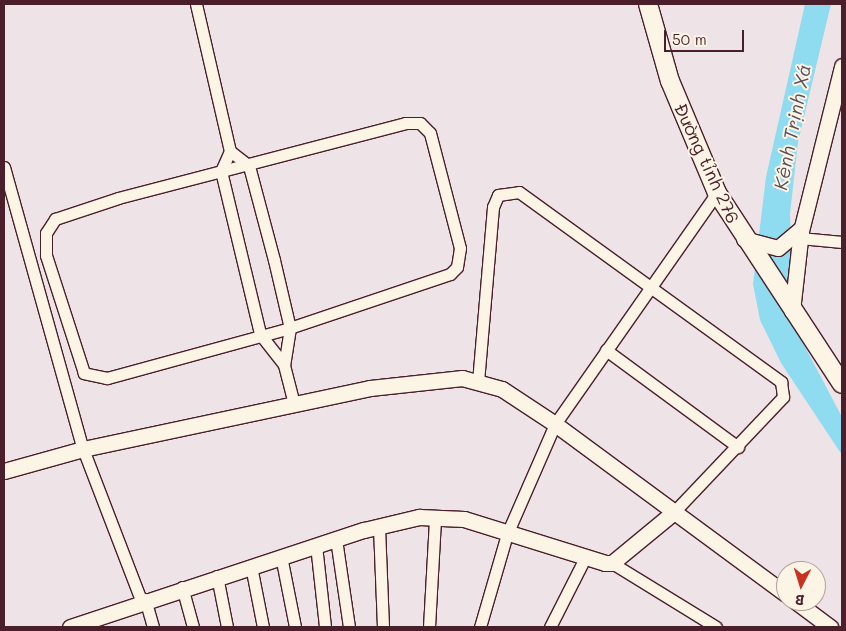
<!DOCTYPE html>
<html>
<head>
<meta charset="utf-8">
<style>
	body { margin:0 }
	#map { position:relative; width:846px; height:631px; overflow:hidden; background:#eee4e7; font-family:Mali,sans-serif }
	div>[style] { position:absolute }
	[style*='--x'] { left:calc(var(--x)*1px); top:calc(var(--y)*1px); width:calc(var(--w)*1px); rotate:calc(var(--a)*1deg) }
	.water>* { inset:0; background:#8fdbef }
	.roads { filter:drop-shadow(1px 0 #4a1f2b) drop-shadow(-1px 0 #4a1f2b) drop-shadow(0 1px #4a1f2b) drop-shadow(0 -1px #4a1f2b) }
	.street>* { height:11px; margin:-5.5px; padding:0 5.5px; transform-origin:5.5px; border-radius:5.5px; background:#fcf5e5 }
	.secondary>* { height:15px; margin:-7.5px; padding:0 7.5px; transform-origin:7.5px; border-radius:7.5px; background:#fcf5e5 }
	.primary>* { height:18px; margin:-9px; padding:0 9px; transform-origin:9px; border-radius:9px; background:#fcf5e5 }
	span { translate:-50% -50%; white-space:nowrap; text-align:center; line-height:1.15; -webkit-text-stroke:4px #fcf5e5; paint-order:stroke }
	.street-label { font-size:18px; color:#4a1f2b }
	.water-label { font-size:19px; color:#5b4e5c; font-style:italic }
	.frame { position:absolute; inset:0; border:5px solid #4a1f2b; pointer-events:none }
	.north { position:absolute; left:776px; top:561px; width:50px; height:50px; box-sizing:border-box; background:#fcf5e5; border:1px solid #b59f9b; border-radius:50%; rotate:185deg; font-size:14px; font-weight:700; line-height:20px; text-align:center; color:#4a1f2b }
	.north::after { content:''; display:block; margin:auto; width:18px; height:22px; background:#c8321e; clip-path:polygon(50% 0,100% 100%,50% 72%,0 100%) }
	.scale { position:absolute; left:664px; top:30px; width:80px; height:22px; box-sizing:border-box; border:2px solid #4a1f2b; border-top:0; padding-left:6px; font-size:15px; line-height:18px; white-space:nowrap; color:#4a1f2b; -webkit-text-stroke:4px #fcf5e5; paint-order:stroke }
</style>
</head>
<body>
<div id="map">
	<div class="water">
		<div style="clip-path:polygon(805px 4px,831px 4px,798px 142px,790px 214px,793px 324px,842px 417px,842px 455px,781px 363px,760px 320px,753px 284px,766px 177px)"></div>
	</div>
	<div class="roads">
		<div class="street">
			<div style="--x:196;--y:4;--w:151;--a:77"></div>
			<div style="--x:230;--y:151;--w:22;--a:114"></div>
			<div style="--x:221;--y:171;--w:168;--a:76.5"></div>
			<div style="--x:260;--y:334;--w:39;--a:52"></div>
			<div style="--x:284;--y:365;--w:40;--a:75.6"></div>
			<div style="--x:405;--y:123;--w:15;--a:0"></div>
			<div style="--x:420;--y:123;--w:14;--a:45"></div>
			<div style="--x:430;--y:133;--w:119;--a:75.4"></div>
			<div style="--x:460;--y:248;--w:19;--a:99"></div>
			<div style="--x:457;--y:267;--w:10;--a:135"></div>
			<div style="--x:450;--y:274;--w:169;--a:161.4"></div>
			<div style="--x:290;--y:328;--w:190;--a:164.7"></div>
			<div style="--x:107;--y:378;--w:24;--a:-168"></div>
			<div style="--x:84;--y:373;--w:124;--a:-107.9"></div>
			<div style="--x:46;--y:255;--w:22;--a:-90"></div>
			<div style="--x:46;--y:233;--w:17;--a:-57"></div>
			<div style="--x:55;--y:219;--w:66;--a:-18.4"></div>
			<div style="--x:118;--y:198;--w:297;--a:-14.6"></div>
			<div style="--x:230;--y:151;--w:24;--a:38"></div>
			<div style="--x:249;--y:166;--w:97;--a:75.1"></div>
			<div style="--x:274;--y:260;--w:70;--a:76.8"></div>
			<div style="--x:290;--y:328;--w:37;--a:99"></div>
			<div style="--x:4;--y:167;--w:293;--a:74.4"></div>
			<div style="--x:83;--y:449;--w:162;--a:69"></div>
			<div style="--x:800;--y:238;--w:42;--a:5.4"></div>
			<div style="--x:606;--y:350;--w:164;--a:36.3"></div>
			<div style="--x:478;--y:382;--w:176;--a:-85.1"></div>
			<div style="--x:493;--y:207;--w:13;--a:-67"></div>
			<div style="--x:498;--y:195;--w:21;--a:-8"></div>
			<div style="--x:519;--y:192;--w:324;--a:35.9"></div>
			<div style="--x:781;--y:382;--w:15;--a:82"></div>
			<div style="--x:783;--y:397;--w:157;--a:133.5"></div>
			<div style="--x:379;--y:527;--w:100;--a:87.7"></div>
			<div style="--x:336;--y:539;--w:89;--a:81.6"></div>
			<div style="--x:316;--y:545;--w:82;--a:83.7"></div>
			<div style="--x:281;--y:556;--w:72;--a:78.8"></div>
			<div style="--x:612;--y:563;--w:122;--a:31.6"></div>
			<div style="--x:251;--y:566;--w:62;--a:78.9"></div>
			<div style="--x:217;--y:576;--w:52;--a:78.9"></div>
			<div style="--x:182;--y:587;--w:41;--a:74.6"></div>
			<div style="--x:145;--y:599;--w:29;--a:74"></div>
			<div style="--x:429;--y:627;--w:109;--a:-86.8"></div>
			<div style="--x:480;--y:627;--w:97;--a:-73.8"></div>
			<div style="--x:507;--y:534;--w:120;--a:-66.4"></div>
			<div style="--x:555;--y:424;--w:282;--a:-55"></div>
			<div style="--x:550;--y:627;--w:77;--a:-63.1"></div>
		</div>
		<div class="secondary">
			<div style="--x:744;--y:239;--w:35;--a:15"></div>
			<div style="--x:778;--y:248;--w:30;--a:-40"></div>
			<div style="--x:792;--y:311;--w:81;--a:-83.6"></div>
			<div style="--x:801;--y:231;--w:170;--a:-76"></div>
			<div style="--x:4;--y:471;--w:82;--a:-15.6"></div>
			<div style="--x:83;--y:449;--w:293;--a:-12"></div>
			<div style="--x:370;--y:388;--w:93;--a:-6.2"></div>
			<div style="--x:462;--y:378;--w:41;--a:15.4"></div>
			<div style="--x:502;--y:389;--w:64;--a:33.4"></div>
			<div style="--x:555;--y:424;--w:287;--a:36.4"></div>
			<div style="--x:795;--y:601;--w:44;--a:36.6"></div>
			<div style="--x:70;--y:627;--w:310;--a:-18.3"></div>
			<div style="--x:364;--y:530;--w:57;--a:-13.3"></div>
			<div style="--x:419;--y:517;--w:45;--a:2.5"></div>
			<div style="--x:464;--y:519;--w:148;--a:17.3"></div>
			<div style="--x:605;--y:563;--w:7;--a:0"></div>
			<div style="--x:612;--y:563;--w:82;--a:-39.5"></div>
		</div>
		<div class="primary">
			<div style="--x:648;--y:4;--w:80;--a:74.1"></div>
			<div style="--x:670;--y:81;--w:121;--a:67.2"></div>
			<div style="--x:717;--y:193;--w:228;--a:56.8"></div>
		</div>
	</div>
	<div class="street-label">
		<span style="left:707px;top:163px;rotate:65deg">Đường tỉnh 276</span>
	</div>
	<div class="water-label">
		<span style="left:792px;top:127px;rotate:-79deg">Kênh Trịnh Xá</span>
	</div>
	<div class="frame"></div>
	<div class="north">B</div>
	<div class="scale">50 m</div>
</div>
</body>
</html>
